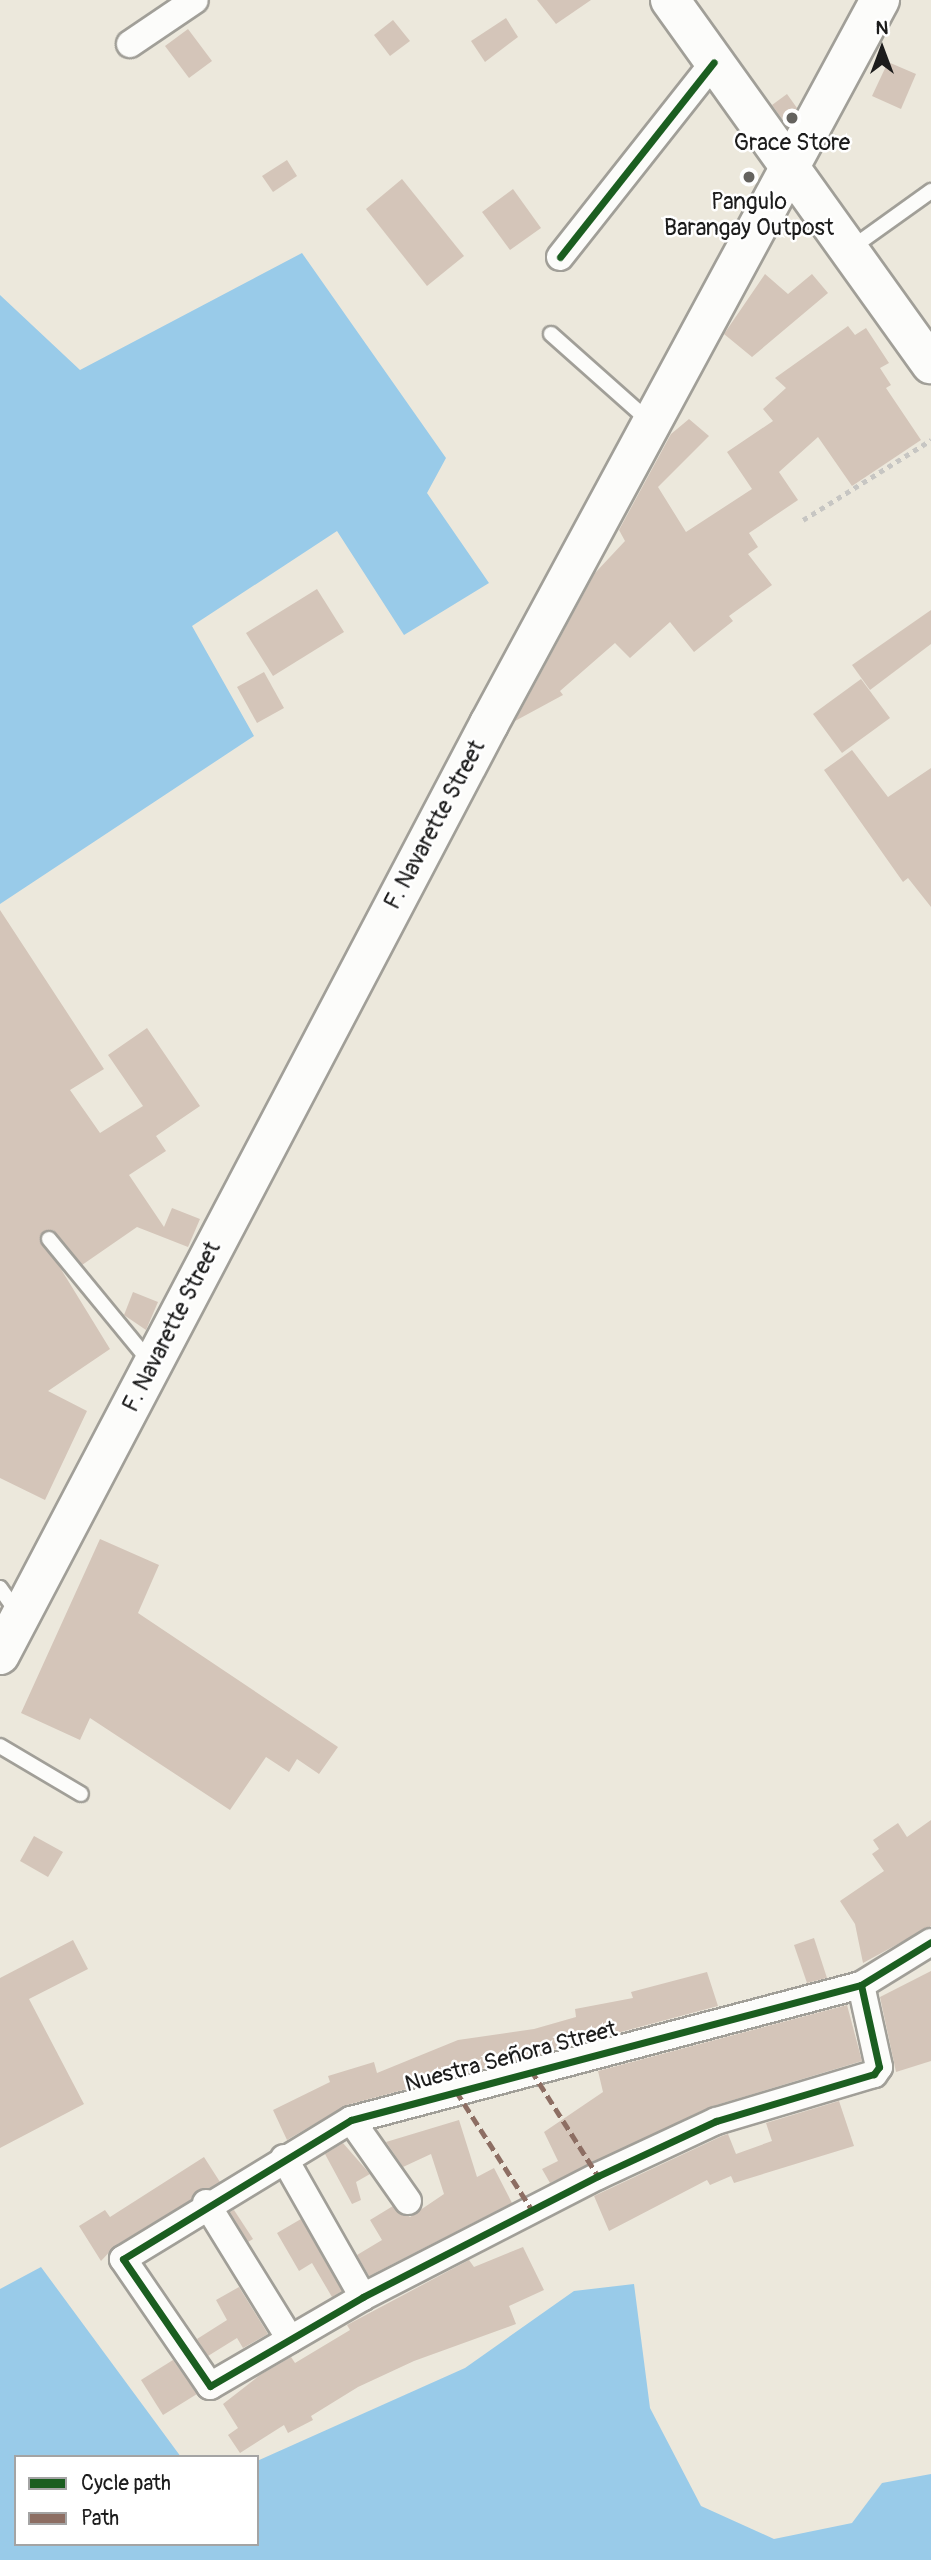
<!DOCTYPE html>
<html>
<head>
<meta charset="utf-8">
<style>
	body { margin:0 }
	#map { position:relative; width:931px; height:2560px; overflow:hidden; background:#ece8dc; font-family:Pangolin,sans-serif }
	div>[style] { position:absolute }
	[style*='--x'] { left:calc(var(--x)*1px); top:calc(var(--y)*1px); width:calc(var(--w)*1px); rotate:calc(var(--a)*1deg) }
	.water>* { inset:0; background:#99cbe9 }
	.building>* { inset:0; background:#d4c5b9 }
	.path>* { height:4.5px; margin-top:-2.25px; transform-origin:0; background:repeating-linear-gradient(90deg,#c7c6c3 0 5px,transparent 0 10px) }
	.roads { filter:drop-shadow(2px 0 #a19f98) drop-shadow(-2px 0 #a19f98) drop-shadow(0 2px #a19f98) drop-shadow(0 -2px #a19f98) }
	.service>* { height:14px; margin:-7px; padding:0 7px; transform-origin:7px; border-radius:7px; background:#fcfcfa }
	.minor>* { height:26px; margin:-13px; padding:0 13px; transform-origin:13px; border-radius:13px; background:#fcfcfa }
	.secondary>* { height:38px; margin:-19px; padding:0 19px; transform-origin:19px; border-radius:19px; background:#fcfcfa }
	.quiet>* { height:5px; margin-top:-2.5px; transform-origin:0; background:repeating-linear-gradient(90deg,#8d6e63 0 10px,transparent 0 15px) }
	.cycleway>* { height:7px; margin:-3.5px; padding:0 3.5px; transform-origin:3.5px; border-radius:3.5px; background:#1b5e20 }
	.dots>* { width:19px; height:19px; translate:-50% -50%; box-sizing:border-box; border:4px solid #fff; border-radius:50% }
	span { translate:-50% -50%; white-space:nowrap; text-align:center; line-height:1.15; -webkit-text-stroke:5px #fff; paint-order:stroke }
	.poi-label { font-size:23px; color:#1c1c1c }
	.street-label { font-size:23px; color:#1c1c1c }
	.legend { position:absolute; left:14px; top:2455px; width:245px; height:91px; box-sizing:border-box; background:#fff; border:2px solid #a4a4a4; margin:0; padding:9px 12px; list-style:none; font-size:21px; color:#1c1c1c }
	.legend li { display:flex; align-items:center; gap:14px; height:35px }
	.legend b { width:35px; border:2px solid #a4a4a4 }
	.north { position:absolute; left:847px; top:14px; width:70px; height:70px; -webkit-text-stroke:5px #fff; paint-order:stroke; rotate:0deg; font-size:19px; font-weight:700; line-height:28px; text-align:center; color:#1c1c1c }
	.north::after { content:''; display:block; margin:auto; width:24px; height:32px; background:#1c1c1c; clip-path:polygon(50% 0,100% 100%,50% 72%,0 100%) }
</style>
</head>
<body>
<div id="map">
	<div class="water">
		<div style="clip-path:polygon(302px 253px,446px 458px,427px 493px,489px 583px,404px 635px,337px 531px,192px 626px,254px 736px,0 904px,0 295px,80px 370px)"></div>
		<div style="clip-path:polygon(41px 2267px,181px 2457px,16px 2457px,16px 2544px,257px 2544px,257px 2461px,465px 2368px,574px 2291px,634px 2284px,650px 2408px,701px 2506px,774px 2539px,852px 2523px,882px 2483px,931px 2474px,931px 2560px,0 2560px,0 2289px)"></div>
	</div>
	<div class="building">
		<div style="clip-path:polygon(537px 0,591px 0,556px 24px)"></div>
		<div style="clip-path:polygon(506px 18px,518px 37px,485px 62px,471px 41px)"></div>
		<div style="clip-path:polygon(393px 20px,410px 41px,390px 56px,374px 35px)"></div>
		<div style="clip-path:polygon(188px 29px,212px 61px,189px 78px,165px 46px)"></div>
		<div style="clip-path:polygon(888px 62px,916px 74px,901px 109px,872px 96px)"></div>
		<div style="clip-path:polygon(787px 94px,797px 108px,787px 126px,772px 105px)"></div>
		<div style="clip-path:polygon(287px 160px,297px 176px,273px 192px,262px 176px)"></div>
		<div style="clip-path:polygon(402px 179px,464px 256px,427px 286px,366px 209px)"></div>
		<div style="clip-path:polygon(513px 189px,541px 228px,510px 250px,482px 212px)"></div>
		<div style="clip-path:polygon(765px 274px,788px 294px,812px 274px,828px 293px,752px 357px,724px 334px)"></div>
		<div style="clip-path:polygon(848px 326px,855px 335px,866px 328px,889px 363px,880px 368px,891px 385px,886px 388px,921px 440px,852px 486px,818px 437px,779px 472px,798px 500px,749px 533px,758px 547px,748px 554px,772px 585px,729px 616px,733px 621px,694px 652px,670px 622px,630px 658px,615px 643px,560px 691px,563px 695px,515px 721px,595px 573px,625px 541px,619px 530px,671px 434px,689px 419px,709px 436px,658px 487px,686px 532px,752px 489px,727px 452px,773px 421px,763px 409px,786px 388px,775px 378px)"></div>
		<div style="clip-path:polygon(317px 589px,344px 632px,273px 676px,246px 633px)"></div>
		<div style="clip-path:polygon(931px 610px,931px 644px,870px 690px,852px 665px)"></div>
		<div style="clip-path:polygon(264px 672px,284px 708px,257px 723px,237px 687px)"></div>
		<div style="clip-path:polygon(861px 679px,890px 718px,842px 753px,813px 714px)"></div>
		<div style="clip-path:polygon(852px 750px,888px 797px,931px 768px,931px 907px,908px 878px,903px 882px,824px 770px)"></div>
		<div style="clip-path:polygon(0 910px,104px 1069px,70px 1090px,100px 1133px,143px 1106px,108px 1055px,147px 1028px,200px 1106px,156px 1136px,166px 1151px,129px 1175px,164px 1227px,172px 1208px,200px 1219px,188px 1247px,137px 1227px,82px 1265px,53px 1230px,40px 1235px,110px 1349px,48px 1391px,87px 1411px,45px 1500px,0 1478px)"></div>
		<div style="clip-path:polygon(133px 1292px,158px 1302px,146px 1330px,124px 1315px)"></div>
		<div style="clip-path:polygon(100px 1539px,159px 1565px,138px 1613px,338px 1747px,319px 1774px,297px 1759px,289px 1772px,266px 1757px,230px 1810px,90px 1718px,80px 1740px,21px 1713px)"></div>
		<div style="clip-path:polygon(931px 1820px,931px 1926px,863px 1963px,855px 1924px,840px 1901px,884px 1871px,872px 1854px,879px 1849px,873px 1840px,898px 1823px,907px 1837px)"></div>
		<div style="clip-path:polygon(34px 1836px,63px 1852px,48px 1877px,20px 1861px)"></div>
		<div style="clip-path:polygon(814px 1938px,827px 1978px,807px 1983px,794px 1945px)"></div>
		<div style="clip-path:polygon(73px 1940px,88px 1969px,29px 1999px,84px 2104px,0 2148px,0 1978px)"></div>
		<div style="clip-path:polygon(931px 1971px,931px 2061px,896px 2072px,880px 1997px)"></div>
		<div style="clip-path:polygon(707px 1972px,718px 2006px,347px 2105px,287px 2140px,273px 2110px,330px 2082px,328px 2076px,374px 2062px,377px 2073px,458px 2040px,534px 2029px,576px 2017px,575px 2009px,633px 1998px,631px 1992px)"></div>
		<div style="clip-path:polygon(847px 2005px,862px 2061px,710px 2107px,550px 2183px,542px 2169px,558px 2161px,544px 2132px,603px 2092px,598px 2071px)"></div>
		<div style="clip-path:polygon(839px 2101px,854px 2146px,734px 2183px,731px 2176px,710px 2185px,707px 2180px,609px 2231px,594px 2196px,722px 2136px,728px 2134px,736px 2154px,772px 2141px,766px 2123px)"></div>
		<div style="clip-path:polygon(459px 2120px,477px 2177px,494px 2168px,512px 2203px,369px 2276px,357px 2255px,382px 2240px,370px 2220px,393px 2206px,410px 2217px,444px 2194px,431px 2154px,403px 2167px,386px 2142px)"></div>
		<div style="clip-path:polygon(343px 2143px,370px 2174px,356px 2182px,361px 2200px,352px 2204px,325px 2154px)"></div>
		<div style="clip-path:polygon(204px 2157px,220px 2182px,115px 2246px,101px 2261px,79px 2226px,105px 2210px,110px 2217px)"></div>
		<div style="clip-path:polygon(234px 2210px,253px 2239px,248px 2242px,230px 2212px)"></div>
		<div style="clip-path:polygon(301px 2219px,342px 2291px,332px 2297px,312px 2263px,299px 2271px,277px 2233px)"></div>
		<div style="clip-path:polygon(523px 2247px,544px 2290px,509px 2306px,516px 2324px,414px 2361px,358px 2387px,311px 2416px,313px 2420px,288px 2433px,284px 2425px,240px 2453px,228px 2435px,238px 2428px,223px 2404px,260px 2375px,291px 2357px,295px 2363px,350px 2330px,347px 2325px,469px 2260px,474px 2267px)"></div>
		<div style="clip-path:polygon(239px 2287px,268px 2334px,243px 2348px,237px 2338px,208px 2356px,197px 2339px,227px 2320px,216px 2300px)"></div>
		<div style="clip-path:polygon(173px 2360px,197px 2394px,163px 2415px,141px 2380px)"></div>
	</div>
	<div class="path">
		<div style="--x:803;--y:520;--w:151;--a:-32"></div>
	</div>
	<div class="roads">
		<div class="service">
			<div style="--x:850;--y:249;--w:100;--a:-35.6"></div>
			<div style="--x:551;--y:334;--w:132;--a:41.6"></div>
			<div style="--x:49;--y:1239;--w:159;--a:50.6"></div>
			<div style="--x:0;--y:1588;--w:29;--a:55"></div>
			<div style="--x:0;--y:1746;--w:94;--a:30.7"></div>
		</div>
		<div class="minor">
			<div style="--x:130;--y:44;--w:78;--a:-34.1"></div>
			<div style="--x:560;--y:257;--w:248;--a:-51.7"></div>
			<div style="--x:861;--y:1985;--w:84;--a:77.6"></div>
			<div style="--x:879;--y:2067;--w:9;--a:126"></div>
			<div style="--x:874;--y:2074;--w:165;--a:163.4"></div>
			<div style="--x:716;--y:2121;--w:130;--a:155"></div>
			<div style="--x:598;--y:2176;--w:264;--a:152.8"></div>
			<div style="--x:363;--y:2297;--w:177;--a:149.8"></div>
			<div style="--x:210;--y:2386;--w:154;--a:-124.4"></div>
			<div style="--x:123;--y:2259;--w:267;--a:-31.4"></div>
			<div style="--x:351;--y:2120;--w:528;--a:-14.83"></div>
			<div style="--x:861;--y:1985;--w:82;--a:-31.6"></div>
			<div style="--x:351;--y:2120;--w:99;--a:54.9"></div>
			<div style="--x:284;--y:2158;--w:160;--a:60.4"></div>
			<div style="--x:206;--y:2203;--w:160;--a:58.3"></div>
		</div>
		<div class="secondary">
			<div style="--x:670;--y:0;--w:448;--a:54.4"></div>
			<div style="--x:0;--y:1655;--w:1052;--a:-62.29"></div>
			<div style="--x:489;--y:724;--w:823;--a:-61.63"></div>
		</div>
	</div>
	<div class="quiet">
		<div style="--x:531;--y:2070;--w:125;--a:57.7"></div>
		<div style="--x:456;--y:2091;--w:141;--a:57.4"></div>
	</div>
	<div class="cycleway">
		<div style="--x:560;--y:257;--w:248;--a:-51.7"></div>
		<div style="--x:861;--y:1985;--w:84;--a:77.6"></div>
		<div style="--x:879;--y:2067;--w:9;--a:126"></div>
		<div style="--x:874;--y:2074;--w:165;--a:163.4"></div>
		<div style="--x:716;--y:2121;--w:130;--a:155"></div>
		<div style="--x:598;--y:2176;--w:264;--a:152.8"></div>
		<div style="--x:363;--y:2297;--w:177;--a:149.8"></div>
		<div style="--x:210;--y:2386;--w:154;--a:-124.4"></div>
		<div style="--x:123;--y:2259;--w:267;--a:-31.4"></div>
		<div style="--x:351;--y:2120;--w:528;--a:-14.83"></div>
		<div style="--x:861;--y:1985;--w:82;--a:-31.6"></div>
	</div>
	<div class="dots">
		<div style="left:792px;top:118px;background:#65635f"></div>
		<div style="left:749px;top:177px;background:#65635f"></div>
	</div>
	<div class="poi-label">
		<span style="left:792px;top:143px">Grace Store</span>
		<span style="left:749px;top:215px">Pangulo<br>Barangay Outpost</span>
	</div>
	<div class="street-label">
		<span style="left:435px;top:825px;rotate:-62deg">F. Navarette Street</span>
		<span style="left:172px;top:1327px;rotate:-63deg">F. Navarette Street</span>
		<span style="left:511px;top:2057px;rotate:-15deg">Nuestra Señora Street</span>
	</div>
	<ul class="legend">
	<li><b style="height:9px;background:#1b5e20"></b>Cycle path</li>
	<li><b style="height:9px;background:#8d6e63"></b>Path</li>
	</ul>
	<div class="north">N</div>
</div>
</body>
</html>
